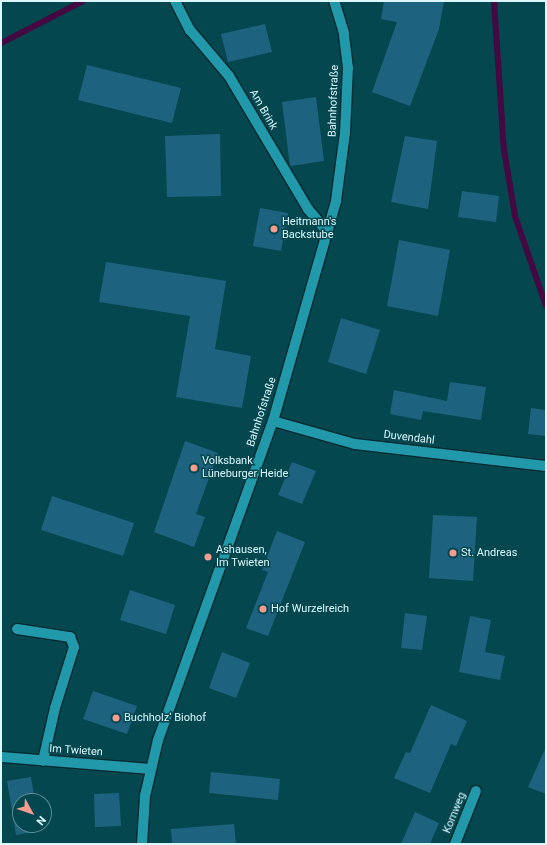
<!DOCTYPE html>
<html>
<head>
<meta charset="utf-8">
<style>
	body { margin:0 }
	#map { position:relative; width:547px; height:845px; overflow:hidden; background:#05474f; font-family:Roboto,sans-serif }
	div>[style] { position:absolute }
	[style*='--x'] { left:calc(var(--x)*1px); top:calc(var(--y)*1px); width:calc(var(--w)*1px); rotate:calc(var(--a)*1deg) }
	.stream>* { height:6px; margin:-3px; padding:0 3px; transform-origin:3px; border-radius:3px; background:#440843 }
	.building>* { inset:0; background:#1d637f }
	.roads { filter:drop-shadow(1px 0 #062a2f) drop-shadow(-1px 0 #062a2f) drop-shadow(0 1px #062a2f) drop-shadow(0 -1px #062a2f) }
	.minor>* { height:10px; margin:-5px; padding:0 5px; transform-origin:5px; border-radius:5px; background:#29a }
	.dots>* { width:11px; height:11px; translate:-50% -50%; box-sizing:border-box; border:2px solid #05474f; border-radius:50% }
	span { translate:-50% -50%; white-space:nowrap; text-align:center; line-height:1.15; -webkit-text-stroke:3px #05474f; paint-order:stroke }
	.street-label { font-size:11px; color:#dbf8fd }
	.poi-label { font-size:11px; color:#dbf8fd }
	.left { translate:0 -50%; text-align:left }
	.frame { position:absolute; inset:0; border:2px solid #dbf8fd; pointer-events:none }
	.north { position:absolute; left:12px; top:793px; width:40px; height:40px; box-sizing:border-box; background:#05474f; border:1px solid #5b8e95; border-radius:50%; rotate:130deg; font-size:11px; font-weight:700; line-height:16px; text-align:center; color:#dbf8fd }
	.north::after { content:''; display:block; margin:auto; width:14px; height:18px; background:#f59d8f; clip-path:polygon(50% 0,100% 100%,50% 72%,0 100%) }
</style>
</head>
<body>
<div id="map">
	<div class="stream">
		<div style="--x:494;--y:1;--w:149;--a:86.2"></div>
		<div style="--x:504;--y:150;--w:67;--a:80.5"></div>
		<div style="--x:515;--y:216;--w:95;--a:71"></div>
		<div style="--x:1;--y:43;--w:92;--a:-27.1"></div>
	</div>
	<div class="building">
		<div style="clip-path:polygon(384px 1px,444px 1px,439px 29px,410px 106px,372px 92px,397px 22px,381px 19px)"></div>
		<div style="clip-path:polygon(265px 24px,272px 52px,228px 62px,221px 34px)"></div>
		<div style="clip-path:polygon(87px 65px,181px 88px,172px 123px,78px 100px)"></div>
		<div style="clip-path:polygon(316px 97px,324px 161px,290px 166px,282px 102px)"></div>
		<div style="clip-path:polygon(220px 134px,221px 196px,167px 197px,165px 136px)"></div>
		<div style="clip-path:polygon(405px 136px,437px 141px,428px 209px,391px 202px)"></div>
		<div style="clip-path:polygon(462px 191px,499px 196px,496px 222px,458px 217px)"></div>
		<div style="clip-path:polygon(260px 208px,288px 213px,281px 251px,253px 246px)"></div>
		<div style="clip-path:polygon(399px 240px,450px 250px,438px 316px,387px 306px)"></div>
		<div style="clip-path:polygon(106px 262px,226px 281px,215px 349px,251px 356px,242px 408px,176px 397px,190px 316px,99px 302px)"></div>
		<div style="clip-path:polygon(341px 318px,380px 330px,366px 374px,328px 362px)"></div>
		<div style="clip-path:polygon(450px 382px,486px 387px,481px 420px,423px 411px,421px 420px,390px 414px,394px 390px,447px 401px)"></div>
		<div style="clip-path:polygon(531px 408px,546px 410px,546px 436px,528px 434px)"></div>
		<div style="clip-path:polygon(185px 441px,218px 453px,196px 514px,205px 517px,194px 547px,154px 532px)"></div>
		<div style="clip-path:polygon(292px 462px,316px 471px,302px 504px,278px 495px)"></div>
		<div style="clip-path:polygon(52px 496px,134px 523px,123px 556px,41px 530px)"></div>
		<div style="clip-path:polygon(433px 515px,477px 517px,473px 581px,429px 578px)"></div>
		<div style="clip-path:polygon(277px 531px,305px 542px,268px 636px,246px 628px,268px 572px,262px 570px)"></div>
		<div style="clip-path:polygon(130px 590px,175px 605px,166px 634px,120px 620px)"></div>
		<div style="clip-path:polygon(405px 613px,427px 616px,422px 650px,401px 648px)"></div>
		<div style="clip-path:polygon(470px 616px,491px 620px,485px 652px,505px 656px,500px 680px,459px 672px)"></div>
		<div style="clip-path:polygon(222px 652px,250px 663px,236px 698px,209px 688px)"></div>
		<div style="clip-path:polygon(93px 691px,137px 706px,127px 734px,83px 719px)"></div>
		<div style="clip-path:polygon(431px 705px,467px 721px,456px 746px,451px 744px,430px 793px,394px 778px,406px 752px,410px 753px)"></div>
		<div style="clip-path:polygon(546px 747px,546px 794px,528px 787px)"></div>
		<div style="clip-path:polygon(211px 772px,280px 779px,278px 800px,209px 793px)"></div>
		<div style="clip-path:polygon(31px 777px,35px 801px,20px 801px,20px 825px,38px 825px,39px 831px,16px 835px,7px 781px)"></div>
		<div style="clip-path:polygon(119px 793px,121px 826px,95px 827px,94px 794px)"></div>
		<div style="clip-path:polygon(415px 812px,439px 823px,430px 844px,401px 844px)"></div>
		<div style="clip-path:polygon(234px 824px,236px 844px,172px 844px,171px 829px)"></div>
	</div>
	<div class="roads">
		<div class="minor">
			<div style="--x:175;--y:1;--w:33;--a:63"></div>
			<div style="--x:190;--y:30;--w:60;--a:49.7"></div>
			<div style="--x:229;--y:76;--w:155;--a:59.3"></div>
			<div style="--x:308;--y:209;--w:31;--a:50"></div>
			<div style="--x:273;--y:421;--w:85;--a:15.7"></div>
			<div style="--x:355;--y:444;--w:192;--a:6.6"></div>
			<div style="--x:17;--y:629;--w:54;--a:8.6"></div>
			<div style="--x:70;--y:637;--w:11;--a:68"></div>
			<div style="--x:74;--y:647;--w:64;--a:107.3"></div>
			<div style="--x:55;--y:708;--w:54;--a:102.8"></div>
			<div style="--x:1;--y:757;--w:148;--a:4.6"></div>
			<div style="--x:142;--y:844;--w:48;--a:-86.4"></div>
			<div style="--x:145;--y:796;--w:57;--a:-76.9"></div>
			<div style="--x:158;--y:740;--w:339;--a:-70.2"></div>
			<div style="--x:273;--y:421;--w:229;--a:-74"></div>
			<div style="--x:336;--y:201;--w:69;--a:-82.5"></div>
			<div style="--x:345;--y:133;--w:65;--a:-87.4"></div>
			<div style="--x:348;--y:68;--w:35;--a:-97"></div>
			<div style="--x:344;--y:33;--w:34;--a:-107"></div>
			<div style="--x:455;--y:844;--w:57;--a:-68.4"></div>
		</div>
	</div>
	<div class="dots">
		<div style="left:274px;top:229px;background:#f59d8f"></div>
		<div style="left:194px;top:468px;background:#f59d8f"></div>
		<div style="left:453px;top:553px;background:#f59d8f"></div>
		<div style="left:208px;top:557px;background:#f59d8f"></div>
		<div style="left:263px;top:609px;background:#f59d8f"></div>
		<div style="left:116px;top:718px;background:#f59d8f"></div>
	</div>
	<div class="street-label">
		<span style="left:334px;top:101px;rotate:-88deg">Bahnhofstraße</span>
		<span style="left:263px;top:110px;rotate:60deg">Am Brink</span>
		<span style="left:262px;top:412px;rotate:-72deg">Bahnhofstraße</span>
		<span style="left:409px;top:438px;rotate:7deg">Duvendahl</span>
		<span style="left:76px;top:751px;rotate:4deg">Im Twieten</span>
		<span style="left:455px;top:813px;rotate:-68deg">Kornweg</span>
	</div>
	<div class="poi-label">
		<span class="left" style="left:282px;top:229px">Heitmann's<br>Backstube</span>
		<span class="left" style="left:202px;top:468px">Volksbank<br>Lüneburger Heide</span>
		<span class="left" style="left:216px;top:557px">Ashausen,<br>Im Twieten</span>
		<span class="left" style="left:461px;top:553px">St. Andreas</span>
		<span class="left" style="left:271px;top:609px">Hof Wurzelreich</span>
		<span class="left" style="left:124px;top:718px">Buchholz‘ Biohof</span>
	</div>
	<div class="frame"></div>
	<div class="north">N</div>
</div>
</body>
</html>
